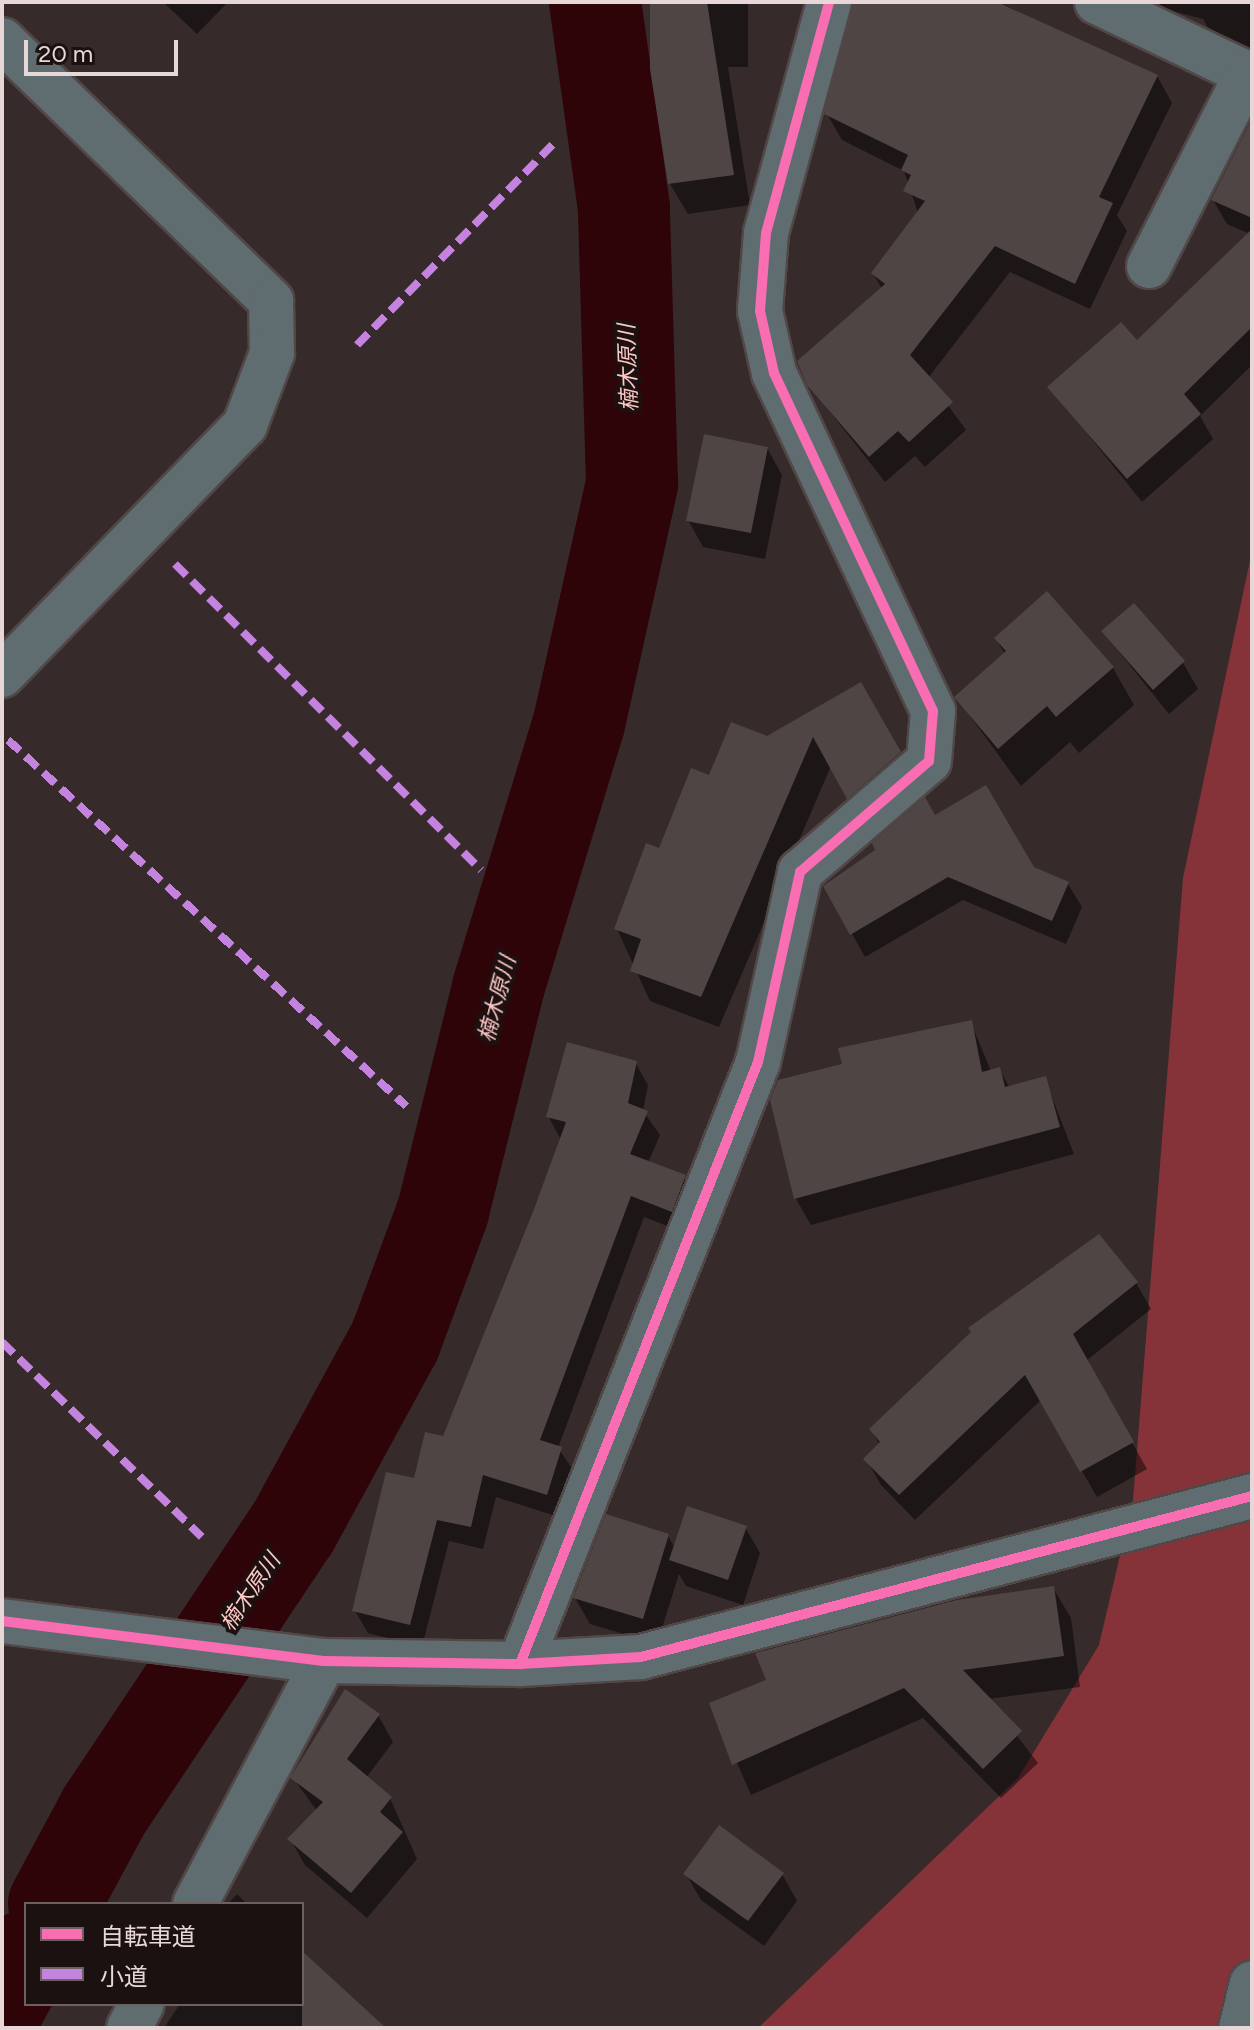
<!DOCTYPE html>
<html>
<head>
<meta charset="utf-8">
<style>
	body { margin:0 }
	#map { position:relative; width:1254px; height:2030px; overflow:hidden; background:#372a2a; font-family:Figtree,"Noto Sans JP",sans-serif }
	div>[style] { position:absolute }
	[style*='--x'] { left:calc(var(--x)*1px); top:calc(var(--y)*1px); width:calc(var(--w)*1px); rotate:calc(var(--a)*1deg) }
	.forest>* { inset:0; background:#853338 }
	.shadow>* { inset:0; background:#0007 }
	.river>* { height:92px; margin:-46px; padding:0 46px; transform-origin:46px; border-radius:46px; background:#2e0408 }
	.building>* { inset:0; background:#504545 }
	.roads { filter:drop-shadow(2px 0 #524747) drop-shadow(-2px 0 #524747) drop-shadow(0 2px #524747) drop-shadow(0 -2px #524747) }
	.minor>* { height:44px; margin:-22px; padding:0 22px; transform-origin:22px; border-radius:22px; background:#5f6c70 }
	.tertiary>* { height:44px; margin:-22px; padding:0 22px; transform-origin:22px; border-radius:22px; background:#5f6c70 }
	.quiet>* { height:8px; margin-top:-4px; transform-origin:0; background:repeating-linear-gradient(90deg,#c483df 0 16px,transparent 0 24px) }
	.cycleway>* { height:10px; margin:-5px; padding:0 5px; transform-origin:5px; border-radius:5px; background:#f96db3 }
	span { translate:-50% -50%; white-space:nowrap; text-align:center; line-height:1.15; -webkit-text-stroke:7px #1c1111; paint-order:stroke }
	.water-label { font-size:22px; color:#fec8c6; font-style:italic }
	.frame { position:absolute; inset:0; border:4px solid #e8d7d7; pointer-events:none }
	.legend { position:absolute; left:24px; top:1902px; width:280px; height:104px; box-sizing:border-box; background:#1c1111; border:2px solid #6e6060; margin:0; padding:10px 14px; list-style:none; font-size:24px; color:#e8d7d7 }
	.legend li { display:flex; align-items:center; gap:16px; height:40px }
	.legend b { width:40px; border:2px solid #6e6060 }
	.scale { position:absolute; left:24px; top:40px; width:154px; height:36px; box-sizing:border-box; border:4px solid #e8d7d7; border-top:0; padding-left:10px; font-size:24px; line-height:28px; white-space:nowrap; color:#e8d7d7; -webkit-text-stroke:6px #1c1111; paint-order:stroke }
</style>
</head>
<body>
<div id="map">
	<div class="forest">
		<div style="clip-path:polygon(1252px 551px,1252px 2015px,1246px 2028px,758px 2028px,1018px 1778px,1099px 1645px,1133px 1500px,1183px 878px)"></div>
	</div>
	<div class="shadow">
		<div style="clip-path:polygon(163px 2px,228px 2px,197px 34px)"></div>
		<div style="clip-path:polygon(652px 2px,748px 2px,748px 67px,728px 67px,750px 205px,688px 214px,670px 184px)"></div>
		<div style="clip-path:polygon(854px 2px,998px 2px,1157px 76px,1172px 103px,1117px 215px,1127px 231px,1090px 309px,1010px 272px,928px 378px,966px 430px,925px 467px,915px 456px,885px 482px,809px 385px,882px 289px,873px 273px,918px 213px,904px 171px,842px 140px,827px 114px)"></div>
		<div style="clip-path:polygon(1252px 2px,1252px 63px,1216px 41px,1203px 19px,1138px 2px)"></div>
		<div style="clip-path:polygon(1252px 131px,1252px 365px,1200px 416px,1213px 439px,1142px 502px,1050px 387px,1137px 343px,1250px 234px,1227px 224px,1213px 200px)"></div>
		<div style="clip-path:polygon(767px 448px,782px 475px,765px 559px,703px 547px,688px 520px)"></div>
		<div style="clip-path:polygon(1103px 632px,1183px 663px,1198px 689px,1169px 714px)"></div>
		<div style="clip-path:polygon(996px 639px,1113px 668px,1134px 705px,1079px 753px,1070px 742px,1021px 786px,957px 698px,1005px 654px)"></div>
		<div style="clip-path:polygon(861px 685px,917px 784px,866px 828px,831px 766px,719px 1027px,650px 1001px,617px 929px,660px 850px,710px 778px)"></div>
		<div style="clip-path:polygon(935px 817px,1068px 884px,1082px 907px,1066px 944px,963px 900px,865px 957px,825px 886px)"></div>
		<div style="clip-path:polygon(971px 1023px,991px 1071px,999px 1069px,1010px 1088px,1045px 1079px,1074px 1154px,811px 1225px,796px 1199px,772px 1100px,844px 1065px)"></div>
		<div style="clip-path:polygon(635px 1062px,648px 1085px,643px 1111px,660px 1135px,648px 1163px,685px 1177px,698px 1199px,685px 1233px,644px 1217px,558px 1448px,574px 1471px,559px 1517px,496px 1497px,483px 1549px,449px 1541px,422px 1647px,368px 1633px,355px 1611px,416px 1481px,445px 1438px,561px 1140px,548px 1116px)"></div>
		<div style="clip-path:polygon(1136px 1283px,1151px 1309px,1086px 1361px,1147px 1469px,1097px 1497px,1041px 1400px,915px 1520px,881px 1485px,866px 1459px,880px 1445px,871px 1430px)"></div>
		<div style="clip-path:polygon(745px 1527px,760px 1553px,743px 1605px,686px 1586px,679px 1574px,657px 1644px,590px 1624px,575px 1598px,668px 1536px,675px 1548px)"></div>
		<div style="clip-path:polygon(1053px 1588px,1071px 1618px,1080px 1687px,988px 1699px,1038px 1763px,1001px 1798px,923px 1718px,751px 1795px,711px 1704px)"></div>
		<div style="clip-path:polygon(378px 1715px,393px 1742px,366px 1778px,390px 1798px,417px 1859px,367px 1918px,305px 1865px,290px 1839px,317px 1811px,293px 1778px)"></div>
		<div style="clip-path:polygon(686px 1874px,782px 1874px,797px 1901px,764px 1946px,701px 1900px)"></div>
		<div style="clip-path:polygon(237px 1894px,247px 1904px,228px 1904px)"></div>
		<div style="clip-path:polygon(302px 1954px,383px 2028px,164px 2028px,180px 2004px,302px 2004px)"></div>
	</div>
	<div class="river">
		<div style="--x:54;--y:1904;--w:106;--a:-61.7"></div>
		<div style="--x:104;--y:1811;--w:340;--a:-56.3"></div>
		<div style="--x:293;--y:1528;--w:213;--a:-61.4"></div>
		<div style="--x:395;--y:1341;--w:139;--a:-69.7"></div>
		<div style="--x:443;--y:1211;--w:230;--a:-76.1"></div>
		<div style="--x:498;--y:988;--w:277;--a:-73"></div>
		<div style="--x:579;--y:723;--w:246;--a:-77.5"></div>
		<div style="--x:632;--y:483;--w:275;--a:-91.7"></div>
		<div style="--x:624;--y:208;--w:208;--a:-98"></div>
		<div style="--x:2;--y:2001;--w:51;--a:-61.9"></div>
	</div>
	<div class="building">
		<div style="clip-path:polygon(650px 2px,707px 2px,734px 175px,668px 184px,650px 69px)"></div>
		<div style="clip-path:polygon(853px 2px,997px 2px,1158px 75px,1099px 197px,1113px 203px,1075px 284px,995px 246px,910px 355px,953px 402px,909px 442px,898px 431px,869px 457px,807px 385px,797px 361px,885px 284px,871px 273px,925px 201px,903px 191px,911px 175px,901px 170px,908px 155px,824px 114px)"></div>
		<div style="clip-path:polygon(1252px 119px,1252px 218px,1211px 200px)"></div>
		<div style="clip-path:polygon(1252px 229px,1252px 327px,1184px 394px,1201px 414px,1127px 479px,1047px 387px,1121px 322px,1137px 340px)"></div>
		<div style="clip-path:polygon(704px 434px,768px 447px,751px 533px,686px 521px)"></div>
		<div style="clip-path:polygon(1047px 591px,1114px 667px,1056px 717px,1047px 706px,998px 749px,954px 697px,1006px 651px,994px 638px)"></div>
		<div style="clip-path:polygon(1134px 603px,1185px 661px,1153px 690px,1101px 631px)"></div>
		<div style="clip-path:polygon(861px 682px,901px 752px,847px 799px,813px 737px,701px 997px,630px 971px,641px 939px,614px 929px,646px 843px,659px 848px,691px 768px,709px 775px,731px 722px,767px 736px)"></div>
		<div style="clip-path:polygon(986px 785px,1034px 867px,1069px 882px,1052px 921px,948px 877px,850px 935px,823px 886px,875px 850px,872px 843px,925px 797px,935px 815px)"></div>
		<div style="clip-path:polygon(972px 1020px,982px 1072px,1000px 1067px,1005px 1087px,1046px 1076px,1060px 1127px,794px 1199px,770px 1100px,778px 1080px,842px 1064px,838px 1048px)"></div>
		<div style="clip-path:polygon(567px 1042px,637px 1061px,628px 1103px,648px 1111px,630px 1154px,686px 1175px,672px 1212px,631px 1196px,540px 1440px,562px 1447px,547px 1495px,483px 1475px,471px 1527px,437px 1520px,410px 1625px,352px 1611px,386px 1472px,414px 1478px,425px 1432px,443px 1436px,534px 1209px,566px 1122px,546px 1117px)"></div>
		<div style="clip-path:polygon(1099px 1234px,1138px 1282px,1073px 1334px,1134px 1442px,1080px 1472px,1025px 1375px,899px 1495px,863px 1459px,880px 1442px,869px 1429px,971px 1332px,968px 1328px)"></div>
		<div style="clip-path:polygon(687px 1506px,747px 1526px,728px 1580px,669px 1560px)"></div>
		<div style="clip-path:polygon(606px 1514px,669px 1534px,643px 1619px,573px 1598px)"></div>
		<div style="clip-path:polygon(1054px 1586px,1064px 1656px,963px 1670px,1022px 1731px,983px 1769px,904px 1688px,732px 1765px,709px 1703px,766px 1680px,755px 1653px,957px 1600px)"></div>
		<div style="clip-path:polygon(345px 1689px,380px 1714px,347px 1759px,392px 1797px,380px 1812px,403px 1832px,351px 1893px,287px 1839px,323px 1802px,290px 1778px)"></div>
		<div style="clip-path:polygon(719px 1825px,784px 1873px,748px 1921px,683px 1874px)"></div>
		<div style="clip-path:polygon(302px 1951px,386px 2028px,302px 2028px)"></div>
	</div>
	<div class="roads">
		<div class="minor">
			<div style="--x:1097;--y:2;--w:172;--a:25.5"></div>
			<div style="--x:2;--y:40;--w:375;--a:44.1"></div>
			<div style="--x:271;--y:301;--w:52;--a:88.9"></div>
			<div style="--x:272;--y:353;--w:77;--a:110.6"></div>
			<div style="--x:245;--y:425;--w:349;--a:134.2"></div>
			<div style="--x:1149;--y:266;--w:216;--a:-63"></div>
			<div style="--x:2;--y:1621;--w:324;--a:7.1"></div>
			<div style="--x:324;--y:1661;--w:196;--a:0.9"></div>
			<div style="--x:520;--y:1664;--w:121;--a:-3.3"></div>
			<div style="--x:641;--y:1657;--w:632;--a:-14.76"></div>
			<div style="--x:520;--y:1664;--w:647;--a:-68.43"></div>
			<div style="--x:758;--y:1062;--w:195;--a:-77.5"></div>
			<div style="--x:800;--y:872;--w:170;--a:-40.7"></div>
			<div style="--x:929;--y:761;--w:50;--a:-85.4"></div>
			<div style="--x:933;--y:711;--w:374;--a:-115.2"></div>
			<div style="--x:774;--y:373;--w:64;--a:-102.7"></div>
			<div style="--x:760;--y:311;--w:78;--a:-85.6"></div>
			<div style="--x:766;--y:233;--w:239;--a:-74.7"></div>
			<div style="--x:195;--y:1904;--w:275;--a:-62"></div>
			<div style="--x:129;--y:2028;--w:27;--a:-62"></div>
		</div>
		<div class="tertiary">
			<div style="--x:1241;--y:2028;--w:46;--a:-76.3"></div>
		</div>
	</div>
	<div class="quiet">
		<div style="--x:357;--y:345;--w:284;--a:-45.7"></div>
		<div style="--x:175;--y:564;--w:433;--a:45"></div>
		<div style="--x:8;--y:740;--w:541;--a:42.6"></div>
		<div style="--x:2;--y:1342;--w:279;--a:44.3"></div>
	</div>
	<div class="cycleway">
		<div style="--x:2;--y:1621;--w:324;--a:7.1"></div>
		<div style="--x:324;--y:1661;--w:196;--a:0.9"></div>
		<div style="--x:520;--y:1664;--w:121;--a:-3.3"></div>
		<div style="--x:641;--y:1657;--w:632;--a:-14.76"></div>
		<div style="--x:520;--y:1664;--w:647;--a:-68.43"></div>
		<div style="--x:758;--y:1062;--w:195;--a:-77.5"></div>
		<div style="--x:800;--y:872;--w:170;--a:-40.7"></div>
		<div style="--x:929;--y:761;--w:50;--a:-85.4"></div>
		<div style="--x:933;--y:711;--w:374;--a:-115.2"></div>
		<div style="--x:774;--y:373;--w:64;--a:-102.7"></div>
		<div style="--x:760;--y:311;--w:78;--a:-85.6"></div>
		<div style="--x:766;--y:233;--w:239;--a:-74.7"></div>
	</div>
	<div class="water-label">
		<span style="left:628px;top:368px;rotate:-92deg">楠木原川</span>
		<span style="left:497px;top:999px;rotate:-75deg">楠木原川</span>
		<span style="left:250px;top:1592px;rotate:-56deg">楠木原川</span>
	</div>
	<div class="frame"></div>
	<ul class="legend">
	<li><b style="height:10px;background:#f96db3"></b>自転車道</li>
	<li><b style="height:10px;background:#c483df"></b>小道</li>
	</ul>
	<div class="scale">20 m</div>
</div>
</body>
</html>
